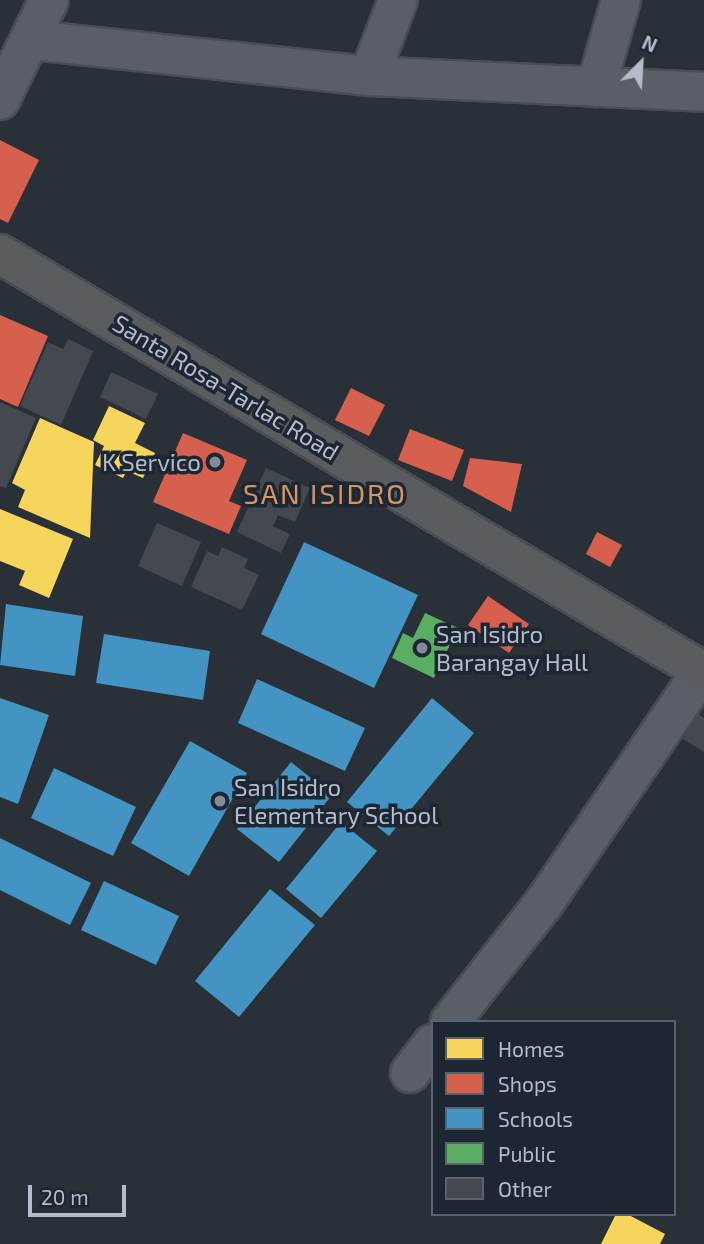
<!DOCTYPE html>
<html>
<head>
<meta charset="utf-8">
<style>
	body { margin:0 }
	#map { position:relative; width:704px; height:1244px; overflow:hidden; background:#2a3038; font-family:"Exo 2",sans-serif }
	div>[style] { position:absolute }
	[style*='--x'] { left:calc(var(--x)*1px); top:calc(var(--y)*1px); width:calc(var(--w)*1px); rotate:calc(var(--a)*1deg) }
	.homes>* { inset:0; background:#f6d55c }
	.shops>* { inset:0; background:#d6604d }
	.schools>* { inset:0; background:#4393c3 }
	.public>* { inset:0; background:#5aae61 }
	.building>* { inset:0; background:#444950 }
	.roads { filter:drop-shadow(2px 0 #484c53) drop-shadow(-2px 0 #484c53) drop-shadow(0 2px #484c53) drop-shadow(0 -2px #484c53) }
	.minor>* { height:38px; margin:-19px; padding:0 19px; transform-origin:19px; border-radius:19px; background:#5a5e66 }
	.highway>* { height:38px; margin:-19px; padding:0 19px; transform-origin:19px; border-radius:19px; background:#5a5d60 }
	.dots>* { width:19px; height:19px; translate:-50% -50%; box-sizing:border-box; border:4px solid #1d2633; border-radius:50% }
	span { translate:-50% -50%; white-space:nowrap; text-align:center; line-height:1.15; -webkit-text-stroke:7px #1d2633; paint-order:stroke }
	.street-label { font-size:24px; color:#b4bcc9 }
	.poi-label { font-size:24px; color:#b4bcc9 }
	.right { translate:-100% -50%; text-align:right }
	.left { translate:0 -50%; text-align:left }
	.quarter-label { font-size:28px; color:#d59563; letter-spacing:2px }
	.legend { position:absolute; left:431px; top:1020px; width:245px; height:196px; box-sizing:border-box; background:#1d2633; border:2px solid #59626f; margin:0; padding:9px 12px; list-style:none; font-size:21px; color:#b4bcc9 }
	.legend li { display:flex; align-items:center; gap:14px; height:35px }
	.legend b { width:35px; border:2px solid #59626f }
	.north { position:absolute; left:606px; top:28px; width:70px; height:70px; -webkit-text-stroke:5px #1d2633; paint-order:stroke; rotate:24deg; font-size:19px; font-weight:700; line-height:28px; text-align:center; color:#b4bcc9 }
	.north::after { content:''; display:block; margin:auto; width:24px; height:32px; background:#b4bcc9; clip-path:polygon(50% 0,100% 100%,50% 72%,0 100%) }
	.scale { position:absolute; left:28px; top:1185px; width:98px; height:32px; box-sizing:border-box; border:4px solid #b4bcc9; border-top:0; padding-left:9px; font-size:21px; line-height:24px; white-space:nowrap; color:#b4bcc9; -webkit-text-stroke:5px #1d2633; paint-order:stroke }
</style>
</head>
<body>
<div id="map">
	<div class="homes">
		<div style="clip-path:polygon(109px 406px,145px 423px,135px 443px,155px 453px,143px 478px,127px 471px,123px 478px,95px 465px,104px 446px,93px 440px)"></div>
		<div style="clip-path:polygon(40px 418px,94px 442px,90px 538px,18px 507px,25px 490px,12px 483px)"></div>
		<div style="clip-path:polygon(0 509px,73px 539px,49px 598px,19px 585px,25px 571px,0 561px)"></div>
		<div style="clip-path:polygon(616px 1214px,627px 1214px,665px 1234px,660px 1244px,601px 1244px)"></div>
	</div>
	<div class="shops">
		<div style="clip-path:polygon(0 140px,39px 160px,8px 223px,0 219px)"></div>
		<div style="clip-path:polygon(0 315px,48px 336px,18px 407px,0 399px)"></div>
		<div style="clip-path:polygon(351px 388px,385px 405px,369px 436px,335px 420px)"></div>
		<div style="clip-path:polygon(410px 429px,464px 450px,452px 481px,398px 460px)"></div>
		<div style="clip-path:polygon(183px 433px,247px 460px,229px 501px,241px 506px,229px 534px,153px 502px)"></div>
		<div style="clip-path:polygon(470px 458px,522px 464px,511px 512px,463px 486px)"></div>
		<div style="clip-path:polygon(597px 532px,622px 545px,610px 567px,586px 554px)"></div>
		<div style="clip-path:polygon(488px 596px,529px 624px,509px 653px,468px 625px)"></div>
	</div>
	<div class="schools">
		<div style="clip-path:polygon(304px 542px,418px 595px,374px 688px,261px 634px)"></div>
		<div style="clip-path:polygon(6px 604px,83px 616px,75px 676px,0 665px)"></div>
		<div style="clip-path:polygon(104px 634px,210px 651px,203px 700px,96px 683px)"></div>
		<div style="clip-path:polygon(257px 679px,365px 728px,345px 771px,238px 723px)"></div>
		<div style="clip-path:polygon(0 698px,49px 715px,18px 804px,0 797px)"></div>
		<div style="clip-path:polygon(432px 698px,474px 733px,389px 836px,347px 802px)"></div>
		<div style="clip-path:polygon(190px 741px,247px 773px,189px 876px,131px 843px)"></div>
		<div style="clip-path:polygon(291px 762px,332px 795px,279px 862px,237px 829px)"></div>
		<div style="clip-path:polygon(54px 768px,136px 807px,113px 856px,31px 818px)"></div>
		<div style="clip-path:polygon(341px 822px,377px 851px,321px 918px,286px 889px)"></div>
		<div style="clip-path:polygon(0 838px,91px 883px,70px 925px,0 890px)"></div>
		<div style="clip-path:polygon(104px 881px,179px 916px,156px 965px,81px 930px)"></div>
		<div style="clip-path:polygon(270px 889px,315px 925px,239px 1017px,195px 981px)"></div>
	</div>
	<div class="public">
		<div style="clip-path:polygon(425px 613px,458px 628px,434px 678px,392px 658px,403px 633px,413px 638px)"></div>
	</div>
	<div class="building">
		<div style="clip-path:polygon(68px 339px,93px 351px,61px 425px,20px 406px,48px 342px,63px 349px)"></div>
		<div style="clip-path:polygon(111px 372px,158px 394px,146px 419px,100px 397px)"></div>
		<div style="clip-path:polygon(0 402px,36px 418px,6px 488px,0 486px)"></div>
		<div style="clip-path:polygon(266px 468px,310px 488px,295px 522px,278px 515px,273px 526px,290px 534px,281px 553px,237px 532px)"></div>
		<div style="clip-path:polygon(157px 523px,201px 542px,182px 586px,138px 566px)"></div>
		<div style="clip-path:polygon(222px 547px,248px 559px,244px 568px,259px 575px,242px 610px,191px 587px,207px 551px,218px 556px)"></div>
		<div style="clip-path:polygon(698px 714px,704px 718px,704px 752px,683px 739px)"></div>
	</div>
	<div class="roads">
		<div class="minor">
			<div style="--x:31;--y:40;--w:340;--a:6.1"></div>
			<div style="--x:369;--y:76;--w:335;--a:2.7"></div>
			<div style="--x:369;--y:76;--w:81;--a:-69.1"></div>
			<div style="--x:596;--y:87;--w:91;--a:-74"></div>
			<div style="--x:0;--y:100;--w:111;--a:-63.9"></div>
			<div style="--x:450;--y:1022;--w:152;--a:-51.7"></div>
			<div style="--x:544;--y:903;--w:281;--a:-55.7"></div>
			<div style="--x:410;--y:1073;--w:37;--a:-52"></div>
		</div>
		<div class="highway">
			<div style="--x:0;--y:254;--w:819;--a:30.7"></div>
		</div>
	</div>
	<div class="dots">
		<div style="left:215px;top:462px;background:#848b96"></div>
		<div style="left:422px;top:648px;background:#848b96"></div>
		<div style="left:220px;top:801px;background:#848b96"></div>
	</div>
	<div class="street-label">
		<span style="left:226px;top:387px;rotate:31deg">Santa Rosa-Tarlac Road</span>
	</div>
	<div class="poi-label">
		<span class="right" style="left:201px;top:462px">K Servico</span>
		<span class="left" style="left:436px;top:648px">San Isidro<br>Barangay Hall</span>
		<span class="left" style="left:234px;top:801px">San Isidro<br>Elementary School</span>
	</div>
	<div class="quarter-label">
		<span style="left:325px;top:493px">SAN ISIDRO</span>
	</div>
	<ul class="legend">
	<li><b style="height:19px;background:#f6d55c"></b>Homes</li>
	<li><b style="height:19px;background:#d6604d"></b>Shops</li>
	<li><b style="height:19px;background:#4393c3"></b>Schools</li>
	<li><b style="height:19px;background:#5aae61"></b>Public</li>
	<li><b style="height:19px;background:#444950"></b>Other</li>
	</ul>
	<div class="north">N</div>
	<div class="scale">20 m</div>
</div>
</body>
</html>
